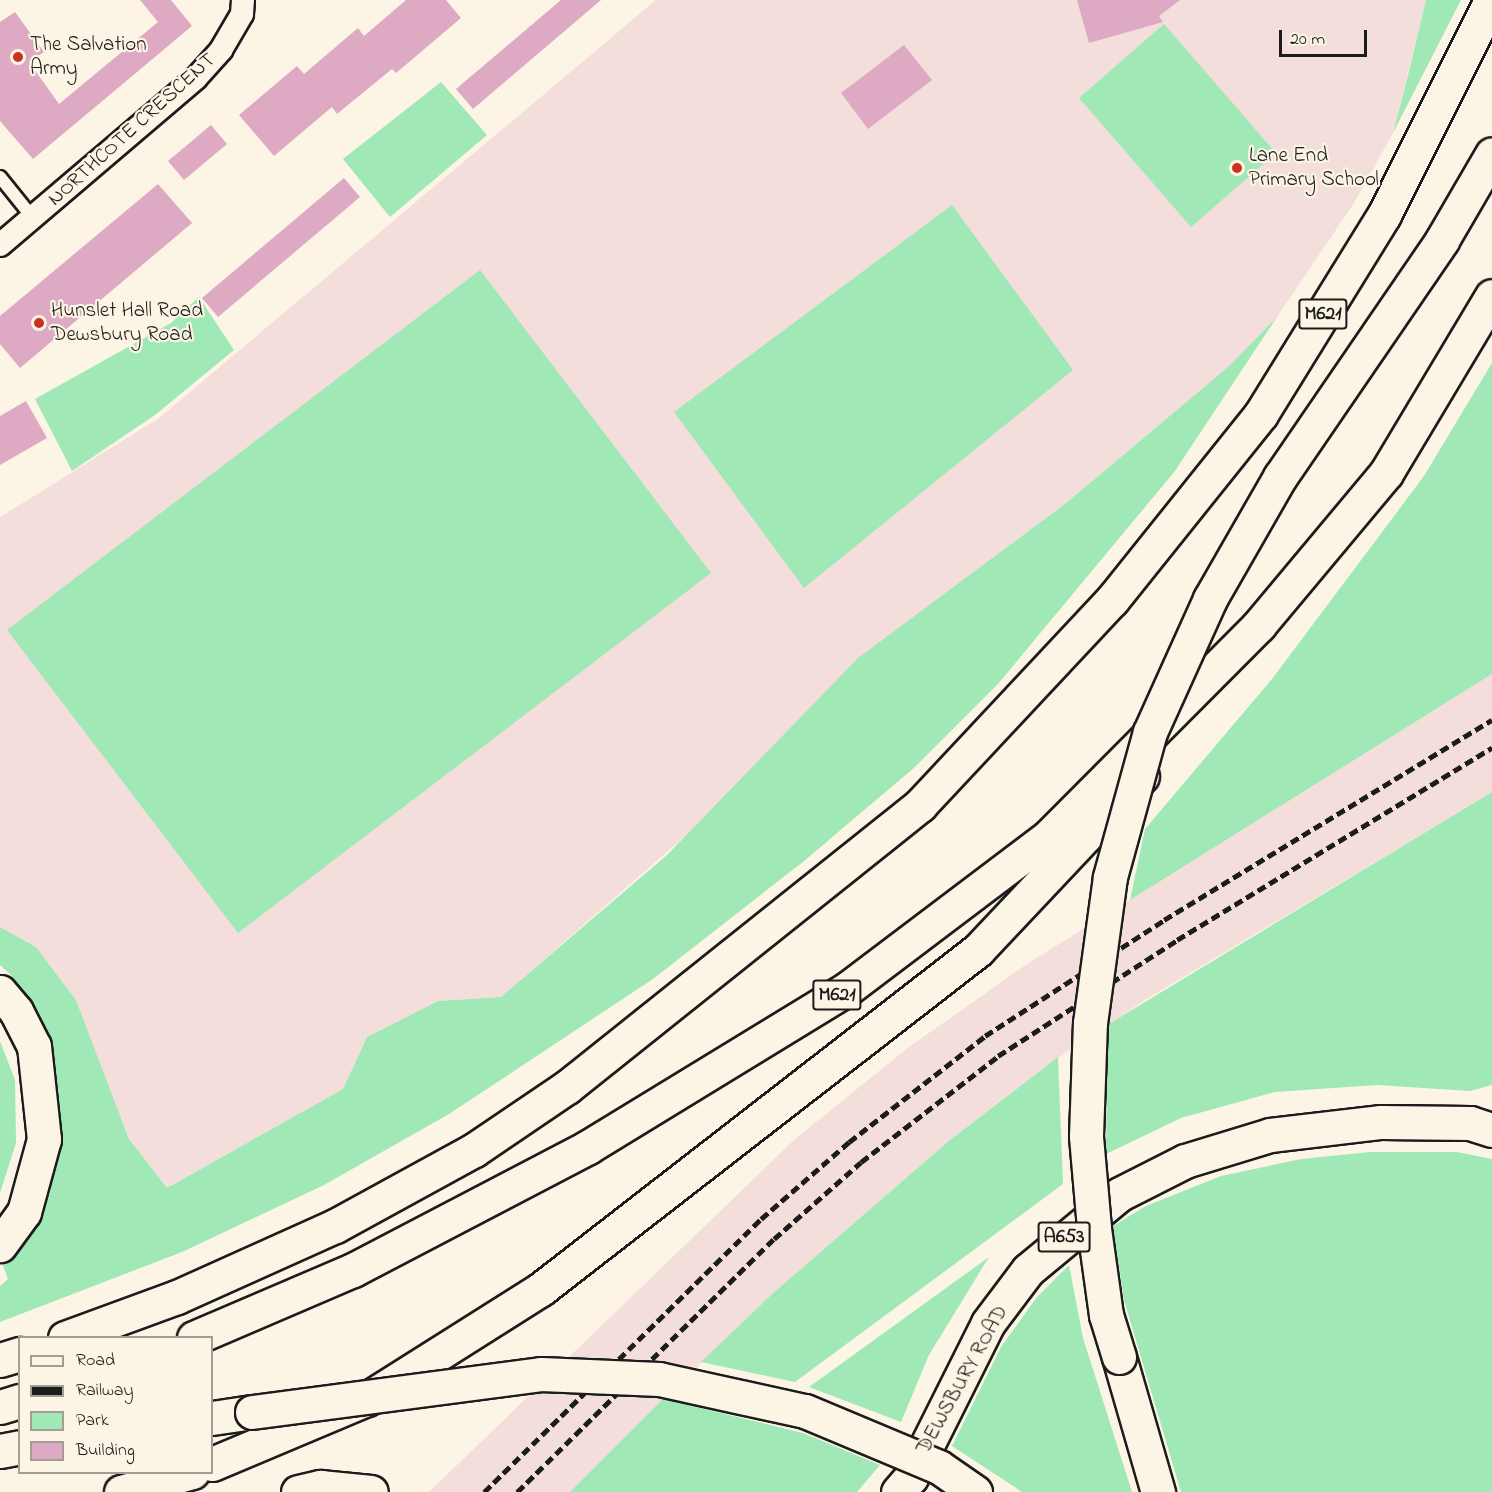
<!DOCTYPE html>
<html>
<head>
<meta charset="utf-8">
<style>
	body { margin:0 }
	#map { position:relative; width:1492px; height:1492px; overflow:hidden; background:#fcf5e5; font-family:"Indie Flower",sans-serif }
	div>[style] { position:absolute }
	[style*='--x'] { left:calc(var(--x)*1px); top:calc(var(--y)*1px); width:calc(var(--w)*1px); rotate:calc(var(--a)*1deg) }
	.built>* { inset:0; background:#f3dedb }
	.green>* { inset:0; background:#a0e8b5 }
	.building>* { inset:0; background:#dda9c3 }
	.roads { filter:drop-shadow(2px 0 #1c1c1c) drop-shadow(-2px 0 #1c1c1c) drop-shadow(0 2px #1c1c1c) drop-shadow(0 -2px #1c1c1c) }
	.lane>* { height:12px; margin:-6px; padding:0 6px; transform-origin:6px; border-radius:6px; background:#fcf5e5 }
	.street>* { height:22px; margin:-11px; padding:0 11px; transform-origin:11px; border-radius:11px; background:#fcf5e5 }
	.primary>* { height:33px; margin:-16.5px; padding:0 16.5px; transform-origin:16.5px; border-radius:16.5px; background:#fcf5e5 }
	.highway>* { height:33px; margin:-16.5px; padding:0 16.5px; transform-origin:16.5px; border-radius:16.5px; background:#fcf5e5 }
	.rail>* { height:4.5px; margin-top:-2.25px; transform-origin:0; background:repeating-linear-gradient(90deg,#1c1c1c 0 9px,transparent 0 13.5px) }
	.bridges { filter:drop-shadow(2px 0 #1c1c1c) drop-shadow(-2px 0 #1c1c1c) drop-shadow(0 2px #1c1c1c) drop-shadow(0 -2px #1c1c1c) }
	.highway-bridge>* { height:33px; margin:-16.5px; padding:0 16.5px; transform-origin:16.5px; border-radius:16.5px; background:#fcf5e5 }
	.dots>* { width:16px; height:16px; translate:-50% -50%; box-sizing:border-box; border:3px solid #fcf5e5; border-radius:50% }
	span { translate:-50% -50%; white-space:nowrap; text-align:center; line-height:1.15; -webkit-text-stroke:4.5px #fcf5e5; paint-order:stroke }
	.shield-label span { padding:2px 4px; background:#fcf5e5; border:2px solid; border-radius:4px; -webkit-text-stroke-width:0 }
	.shield-label { font-size:20px; color:#1c1c1c; font-weight:700 }
	.poi-label { font-size:21px; color:#1c1c1c }
	.left { translate:0 -50%; text-align:left }
	.street-label { font-size:21px; color:#1c1c1c }
	.legend { position:absolute; left:18px; top:1336px; width:195px; height:138px; box-sizing:border-box; background:#fcf5e5; border:2px solid #a29e95; margin:0; padding:8px 10px; list-style:none; font-size:18px; color:#1c1c1c }
	.legend li { display:flex; align-items:center; gap:12px; height:30px }
	.legend b { width:30px; border:2px solid #a29e95 }
	.scale { position:absolute; left:1279px; top:30px; width:88px; height:27px; box-sizing:border-box; border:3px solid #1c1c1c; border-top:0; padding-left:8px; font-size:18px; line-height:21px; white-space:nowrap; color:#1c1c1c; -webkit-text-stroke:4px #fcf5e5; paint-order:stroke }
</style>
</head>
<body>
<div id="map">
	<div class="built">
		<div style="clip-path:polygon(656px 0,1426px 0,1393px 133px,1354px 203px,1277px 317px,1228px 367px,1065px 504px,501px 997px,438px 1001px,367px 1037px,343px 1089px,167px 1188px,129px 1139px,76px 1000px,36px 947px,0 927px,0 517px,159px 418px)"></div>
		<div style="clip-path:polygon(1492px 674px,1492px 792px,1145px 1000px,1043px 1068px,950px 1140px,771px 1295px,570px 1492px,429px 1492px,795px 1139px,909px 1047px,1027px 964px)"></div>
	</div>
	<div class="green">
		<div style="clip-path:polygon(1426px 0,1461px 0,1393px 133px,1408px 75px)"></div>
		<div style="clip-path:polygon(1164px 24px,1276px 153px,1191px 227px,1079px 98px)"></div>
		<div style="clip-path:polygon(441px 82px,487px 135px,390px 217px,343px 159px)"></div>
		<div style="clip-path:polygon(952px 205px,1073px 370px,804px 588px,674px 412px)"></div>
		<div style="clip-path:polygon(480px 270px,711px 573px,238px 933px,7px 630px)"></div>
		<div style="clip-path:polygon(199px 297px,234px 350px,155px 415px,72px 471px,35px 399px,171px 323px)"></div>
		<div style="clip-path:polygon(1277px 317px,1175px 471px,998px 684px,915px 767px,804px 861px,653px 979px,449px 1114px,324px 1185px,182px 1252px,0 1322px,0 1286px,8px 1279px,2px 1263px,50px 1194px,59px 1118px,46px 1042px,12px 976px,0 965px,0 927px,36px 947px,76px 1000px,129px 1139px,167px 1188px,343px 1089px,367px 1037px,438px 1001px,501px 997px,667px 855px,858px 658px,1065px 504px,1228px 367px)"></div>
		<div style="clip-path:polygon(1492px 363px,1492px 674px,1130px 900px,1145px 829px,1272px 679px,1424px 476px)"></div>
		<div style="clip-path:polygon(1492px 792px,1492px 1085px,1470px 1091px,1377px 1085px,1275px 1092px,1181px 1118px,1106px 1154px,1107px 1025px)"></div>
		<div style="clip-path:polygon(0 1041px,15px 1080px,16px 1143px,0 1193px)"></div>
		<div style="clip-path:polygon(1058px 1057px,1063px 1184px,795px 1382px,701px 1362px,771px 1295px,950px 1140px)"></div>
		<div style="clip-path:polygon(1370px 1152px,1457px 1152px,1492px 1159px,1492px 1492px,1181px 1492px,1124px 1300px,1113px 1226px,1146px 1206px,1221px 1176px,1301px 1159px)"></div>
		<div style="clip-path:polygon(989px 1257px,929px 1355px,901px 1422px,809px 1387px)"></div>
		<div style="clip-path:polygon(1069px 1265px,1083px 1338px,1132px 1492px,1022px 1492px,952px 1446px,1001px 1347px,1037px 1297px)"></div>
		<div style="clip-path:polygon(663px 1399px,803px 1433px,880px 1465px,857px 1492px,570px 1492px)"></div>
	</div>
	<div class="building">
		<div style="clip-path:polygon(140px 0,171px 0,192px 26px,33px 159px,0 121px,0 22px,15px 12px,44px 52px,29px 62px,59px 104px,158px 22px)"></div>
		<div style="clip-path:polygon(406px 0,446px 0,461px 18px,396px 73px,392px 69px,337px 114px,332px 107px,274px 156px,239px 115px,297px 66px,304px 74px,358px 28px,364px 36px)"></div>
		<div style="clip-path:polygon(561px 0,601px 0,473px 109px,456px 89px)"></div>
		<div style="clip-path:polygon(1077px 0,1180px 0,1159px 16px,1163px 22px,1089px 43px)"></div>
		<div style="clip-path:polygon(904px 45px,932px 80px,868px 129px,841px 93px)"></div>
		<div style="clip-path:polygon(211px 125px,227px 144px,184px 180px,168px 161px)"></div>
		<div style="clip-path:polygon(344px 178px,360px 197px,218px 317px,202px 298px)"></div>
		<div style="clip-path:polygon(158px 184px,192px 223px,20px 368px,0 344px,0 316px)"></div>
		<div style="clip-path:polygon(26px 401px,47px 438px,0 465px,0 416px)"></div>
	</div>
	<div class="roads">
		<div class="lane">
			<div style="--x:0;--y:177;--w:53;--a:51.2"></div>
		</div>
		<div class="street">
			<div style="--x:0;--y:245;--w:257;--a:-40.4"></div>
			<div style="--x:196;--y:78;--w:38;--a:-48"></div>
			<div style="--x:221;--y:50;--w:42;--a:-59.7"></div>
			<div style="--x:242;--y:14;--w:14;--a:-86"></div>
		</div>
		<div class="primary">
			<div style="--x:298;--y:1492;--w:23;--a:-13"></div>
			<div style="--x:320;--y:1487;--w:51;--a:5.6"></div>
			<div style="--x:898;--y:1492;--w:20;--a:-49"></div>
			<div style="--x:911;--y:1477;--w:172;--a:-63.4"></div>
			<div style="--x:988;--y:1323;--w:66;--a:-53"></div>
			<div style="--x:1028;--y:1270;--w:119;--a:-39.6"></div>
			<div style="--x:1120;--y:1194;--w:73;--a:-26.9"></div>
			<div style="--x:1185;--y:1161;--w:89;--a:-17"></div>
			<div style="--x:1270;--y:1135;--w:112;--a:-6.7"></div>
			<div style="--x:1381;--y:1122;--w:89;--a:0.6"></div>
			<div style="--x:1470;--y:1123;--w:23;--a:18"></div>
		</div>
		<div class="highway">
			<div style="--x:0;--y:992;--w:25;--a:50"></div>
			<div style="--x:16;--y:1011;--w:39;--a:63"></div>
			<div style="--x:34;--y:1046;--w:94;--a:83.9"></div>
			<div style="--x:44;--y:1139;--w:76;--a:105.3"></div>
			<div style="--x:24;--y:1212;--w:41;--a:126"></div>
			<div style="--x:65;--y:1338;--w:119;--a:-20.1"></div>
			<div style="--x:177;--y:1297;--w:173;--a:-24.2"></div>
			<div style="--x:335;--y:1226;--w:158;--a:-28.7"></div>
			<div style="--x:474;--y:1150;--w:112;--a:-34.1"></div>
			<div style="--x:567;--y:1087;--w:452;--a:-38.6"></div>
			<div style="--x:920;--y:805;--w:281;--a:-46.9"></div>
			<div style="--x:1112;--y:600;--w:238;--a:-51.3"></div>
			<div style="--x:1261;--y:414;--w:234;--a:-58.3"></div>
			<div style="--x:1384;--y:215;--w:240;--a:-63.5"></div>
			<div style="--x:194;--y:1338;--w:173;--a:-23.2"></div>
			<div style="--x:353;--y:1270;--w:265;--a:-27.6"></div>
			<div style="--x:588;--y:1147;--w:303;--a:-31.4"></div>
			<div style="--x:847;--y:989;--w:253;--a:-37.1"></div>
			<div style="--x:1049;--y:836;--w:298;--a:-45.1"></div>
			<div style="--x:1259;--y:625;--w:198;--a:-50.1"></div>
			<div style="--x:1386;--y:473;--w:206;--a:-59.1"></div>
			<div style="--x:1119;--y:1357;--w:141;--a:73.9"></div>
			<div style="--x:0;--y:1360;--w:21;--a:-17"></div>
			<div style="--x:0;--y:1407;--w:21;--a:-17"></div>
			<div style="--x:212;--y:1418;--w:40;--a:-8.5"></div>
			<div style="--x:0;--y:1451;--w:20;--a:-11"></div>
			<div style="--x:212;--y:1464;--w:168;--a:-22.8"></div>
			<div style="--x:367;--y:1399;--w:206;--a:-32.3"></div>
			<div style="--x:541;--y:1289;--w:553;--a:-37.8"></div>
			<div style="--x:978;--y:950;--w:239;--a:-46.7"></div>
			<div style="--x:121;--y:1492;--w:74;--a:-15.7"></div>
		</div>
	</div>
	<div class="rail">
		<div style="--x:484;--y:1492;--w:389;--a:-44.6"></div>
		<div style="--x:761;--y:1219;--w:117;--a:-41.2"></div>
		<div style="--x:849;--y:1142;--w:172;--a:-37.9"></div>
		<div style="--x:985;--y:1036;--w:213;--a:-32.9"></div>
		<div style="--x:1164;--y:920;--w:384;--a:-31.4"></div>
		<div style="--x:517;--y:1492;--w:361;--a:-44.6"></div>
		<div style="--x:774;--y:1239;--w:116;--a:-41.5"></div>
		<div style="--x:861;--y:1162;--w:173;--a:-37.7"></div>
		<div style="--x:998;--y:1056;--w:213;--a:-32.9"></div>
		<div style="--x:1177;--y:940;--w:369;--a:-31.4"></div>
	</div>
	<div class="bridges">
		<div class="highway-bridge">
			<div style="--x:1119;--y:1357;--w:44;--a:-107.2"></div>
			<div style="--x:1106;--y:1315;--w:88;--a:-97.9"></div>
			<div style="--x:1094;--y:1228;--w:92;--a:-95"></div>
			<div style="--x:1086;--y:1136;--w:113;--a:-88"></div>
			<div style="--x:1090;--y:1023;--w:147;--a:-82.2"></div>
			<div style="--x:1110;--y:877;--w:150;--a:-74.6"></div>
			<div style="--x:1150;--y:732;--w:146;--a:-65.7"></div>
			<div style="--x:1210;--y:599;--w:141;--a:-60.2"></div>
			<div style="--x:1280;--y:477;--w:287;--a:-55.6"></div>
			<div style="--x:1442;--y:240;--w:99;--a:-59.8"></div>
			<div style="--x:252;--y:1412;--w:291;--a:-7.5"></div>
			<div style="--x:541;--y:1374;--w:118;--a:2.4"></div>
			<div style="--x:659;--y:1379;--w:149;--a:12.4"></div>
			<div style="--x:805;--y:1411;--w:145;--a:22.7"></div>
			<div style="--x:939;--y:1467;--w:44;--a:34.8"></div>
		</div>
	</div>
	<div class="dots">
		<div style="left:18px;top:57px;background:#c8321e"></div>
		<div style="left:1237px;top:168px;background:#c8321e"></div>
		<div style="left:39px;top:323px;background:#c8321e"></div>
	</div>
	<div class="shield-label">
		<span style="left:1323px;top:314px">M621</span>
		<span style="left:837px;top:995px">M621</span>
		<span style="left:1064px;top:1237px">A653</span>
	</div>
	<div class="poi-label">
		<span class="left" style="left:30px;top:57px">The Salvation<br>Army</span>
		<span class="left" style="left:1249px;top:168px">Lane End<br>Primary School</span>
		<span class="left" style="left:51px;top:323px">Hunslet Hall Road<br>Dewsbury Road</span>
	</div>
	<div class="street-label">
		<span style="left:132px;top:130px;rotate:-42deg">NORTHCOTE CRESCENT</span>
		<span style="left:963px;top:1380px;rotate:-61deg">DEWSBURY ROAD</span>
	</div>
	<ul class="legend">
	<li><b style="height:8px;background:#fcf5e5"></b>Road</li>
	<li><b style="height:8px;background:#1c1c1c"></b>Railway</li>
	<li><b style="height:16px;background:#a0e8b5"></b>Park</li>
	<li><b style="height:16px;background:#dda9c3"></b>Building</li>
	</ul>
	<div class="scale">20 m</div>
</div>
</body>
</html>
